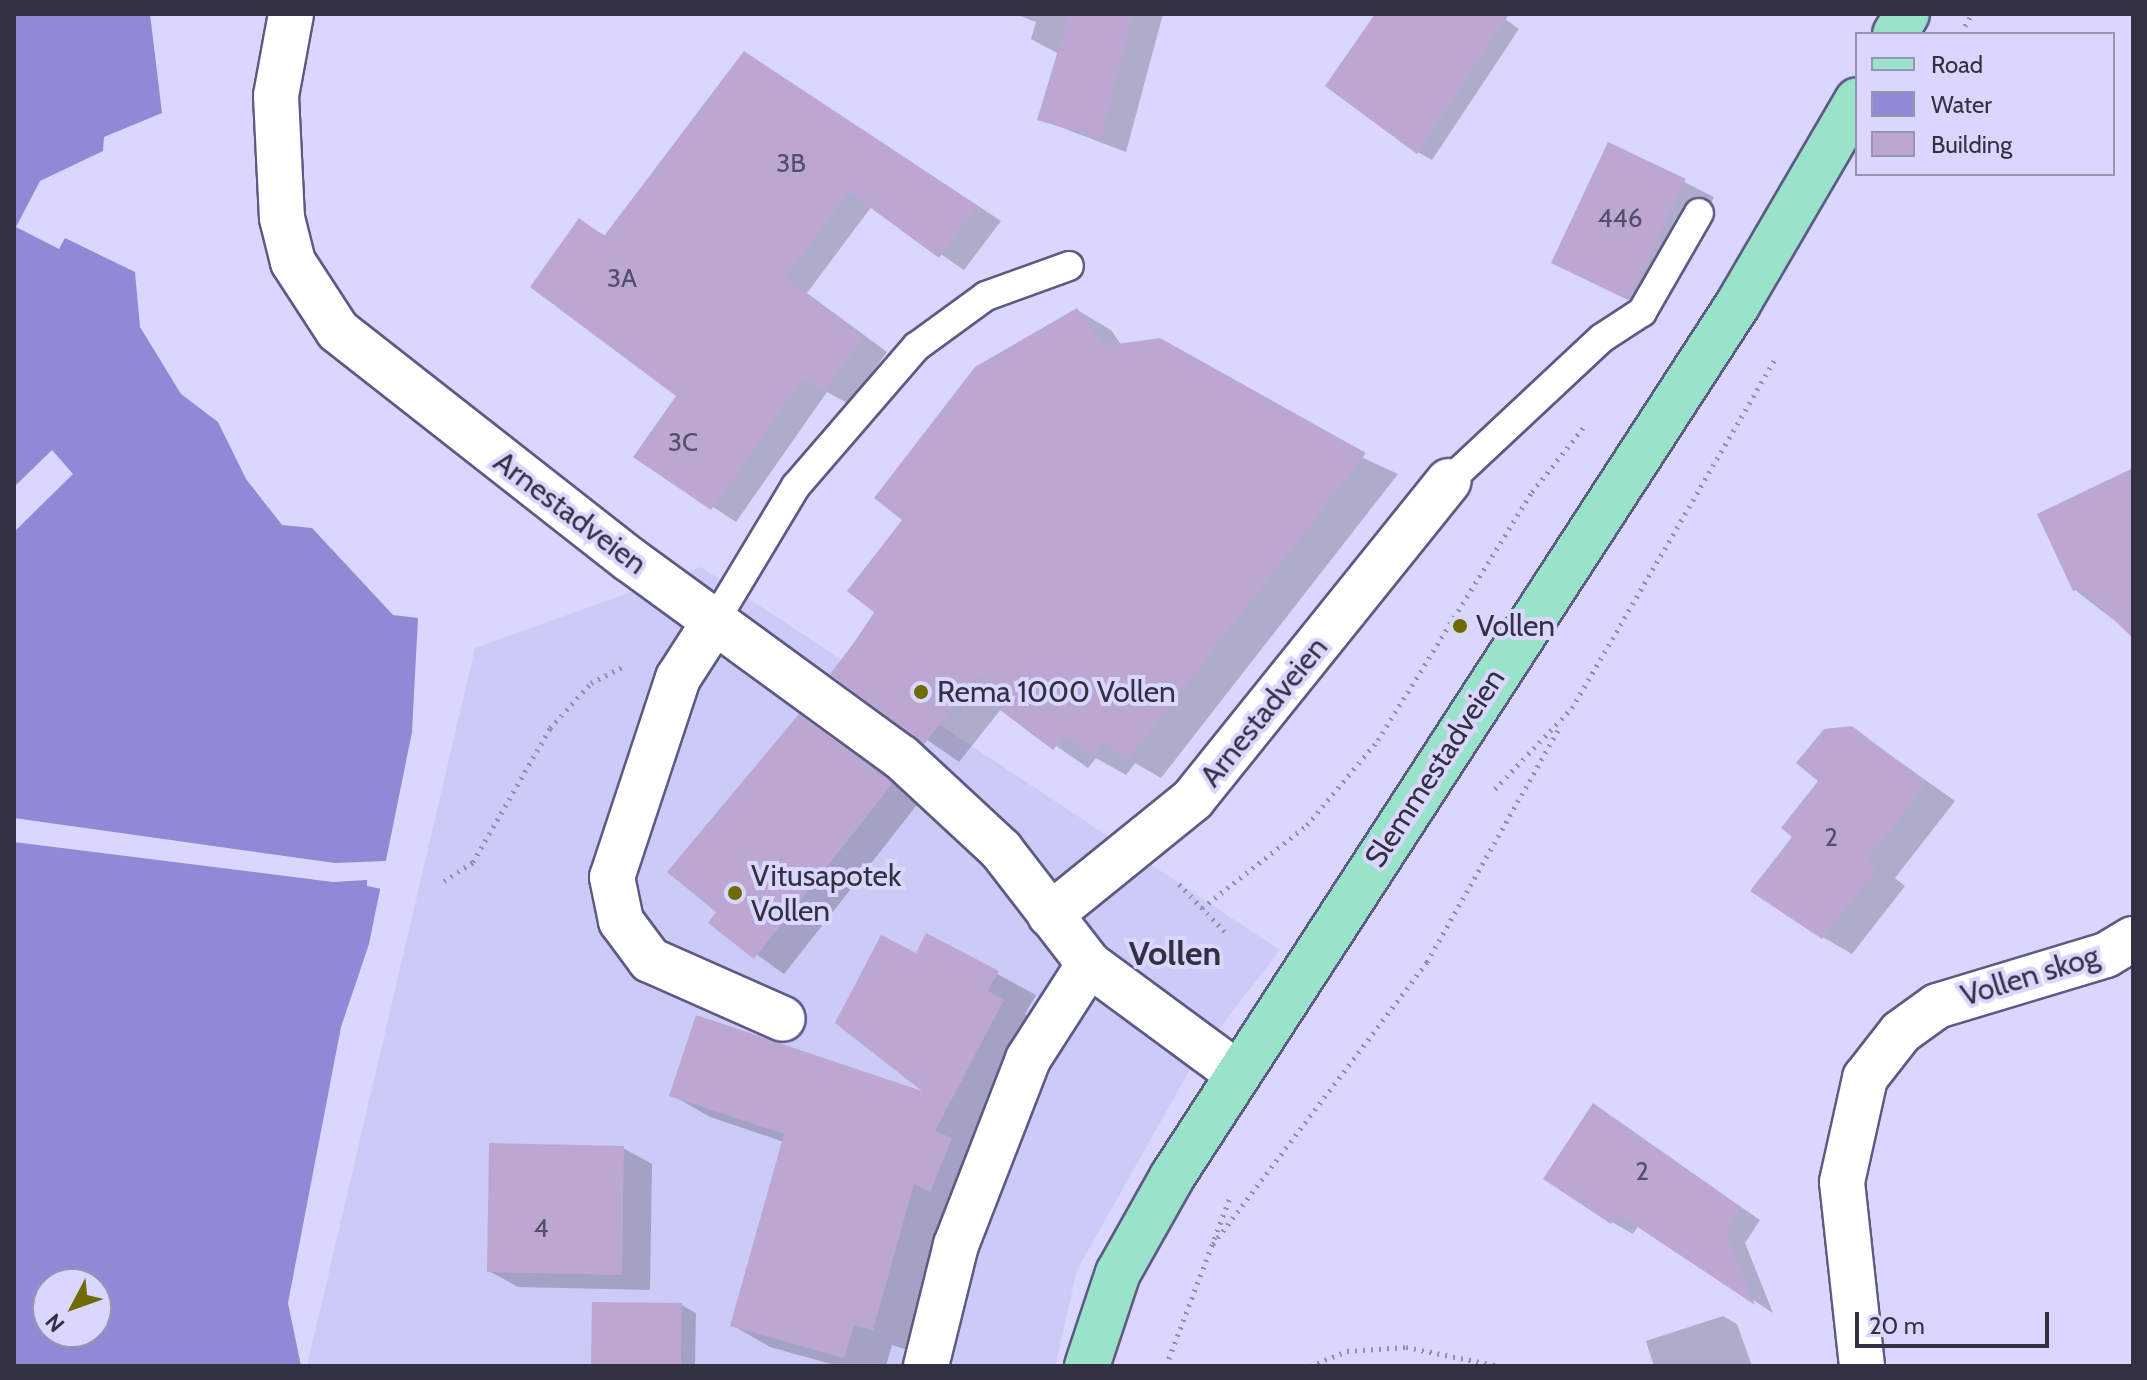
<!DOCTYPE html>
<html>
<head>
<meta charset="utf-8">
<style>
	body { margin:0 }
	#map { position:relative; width:2147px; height:1380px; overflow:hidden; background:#d9d7fe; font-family:Cabin,sans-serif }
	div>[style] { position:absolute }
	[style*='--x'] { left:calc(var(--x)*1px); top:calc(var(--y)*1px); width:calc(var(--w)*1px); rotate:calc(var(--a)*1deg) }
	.built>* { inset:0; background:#cccaf6 }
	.water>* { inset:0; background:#9089d6 }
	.pier>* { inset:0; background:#d9d7fe }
	.shadow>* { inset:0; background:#0003 }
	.building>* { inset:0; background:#bca7d3 }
	.path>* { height:5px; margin-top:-2.5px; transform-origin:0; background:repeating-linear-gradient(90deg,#918fae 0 2px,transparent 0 8px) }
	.roads { filter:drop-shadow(2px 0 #5d5a84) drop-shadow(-2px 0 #5d5a84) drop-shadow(0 2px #5d5a84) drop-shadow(0 -2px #5d5a84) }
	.lane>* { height:28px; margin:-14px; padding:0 14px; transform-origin:14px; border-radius:14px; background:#fff }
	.street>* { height:44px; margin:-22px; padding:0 22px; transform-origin:22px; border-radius:22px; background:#fff }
	.primary>* { height:44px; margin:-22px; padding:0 22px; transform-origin:22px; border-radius:22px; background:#99e3ca }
	.dots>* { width:22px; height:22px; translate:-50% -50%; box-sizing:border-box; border:4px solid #d9d7fe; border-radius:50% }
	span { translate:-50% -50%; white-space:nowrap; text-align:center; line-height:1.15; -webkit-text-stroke:8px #d9d7fe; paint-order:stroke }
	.number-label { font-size:26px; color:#544e68 }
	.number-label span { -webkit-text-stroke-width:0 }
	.street-label { font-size:30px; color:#323144 }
	.poi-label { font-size:30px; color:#323144 }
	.left { translate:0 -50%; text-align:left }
	.quarter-label { font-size:34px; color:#323144; font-weight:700 }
	.frame { position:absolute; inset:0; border:16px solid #323144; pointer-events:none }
	.legend { position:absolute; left:1855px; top:32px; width:260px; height:144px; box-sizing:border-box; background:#d9d7fe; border:2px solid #9695b4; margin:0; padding:10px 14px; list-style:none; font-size:24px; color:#323144 }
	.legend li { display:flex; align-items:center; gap:16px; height:40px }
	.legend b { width:40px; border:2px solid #9695b4 }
	.north { position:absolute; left:32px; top:1268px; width:80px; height:80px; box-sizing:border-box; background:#d9d7fe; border:2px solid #9695b4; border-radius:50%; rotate:229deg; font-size:22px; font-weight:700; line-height:32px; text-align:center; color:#323144 }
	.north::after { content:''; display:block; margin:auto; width:28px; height:36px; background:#6e6a04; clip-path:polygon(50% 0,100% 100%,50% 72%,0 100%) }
	.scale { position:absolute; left:1855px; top:1312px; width:194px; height:36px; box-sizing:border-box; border:4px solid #323144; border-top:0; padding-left:10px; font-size:24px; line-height:28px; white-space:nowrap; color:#323144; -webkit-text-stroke:6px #d9d7fe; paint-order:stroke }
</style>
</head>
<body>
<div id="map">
	<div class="built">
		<div style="clip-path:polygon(701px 567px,1280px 950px,1197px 1057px,1077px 1270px,1055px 1366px,307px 1366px,475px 648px)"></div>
	</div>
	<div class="water">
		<div style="clip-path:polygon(evenodd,14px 14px,150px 14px,162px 113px,104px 137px,103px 151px,40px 181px,16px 227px,59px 249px,65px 238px,135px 272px,140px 327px,181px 394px,218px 422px,246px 479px,282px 525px,312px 528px,393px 615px,418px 618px,412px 732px,369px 944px,341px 1027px,288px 1303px,301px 1366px,14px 1366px,14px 14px,48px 1284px,96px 1284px,96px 1332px,48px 1332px,48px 1284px)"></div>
	</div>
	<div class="pier">
		<div style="clip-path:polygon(52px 450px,73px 474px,14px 532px,14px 487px)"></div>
		<div style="clip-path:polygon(14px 818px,335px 863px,386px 861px,382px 889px,367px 886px,367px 880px,333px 882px,14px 842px)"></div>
	</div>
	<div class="shadow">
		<div style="clip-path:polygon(1015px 14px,1163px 14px,1126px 152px,1039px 119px,1059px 54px,1031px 39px,1036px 22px)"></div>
		<div style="clip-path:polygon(1384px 14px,1498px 14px,1519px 29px,1432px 160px,1418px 152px)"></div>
		<div style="clip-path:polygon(745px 53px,1001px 221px,964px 270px,872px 206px,807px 293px,887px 352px,849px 404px,827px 392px,736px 522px,636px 456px,679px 395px,580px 221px,606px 236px)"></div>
		<div style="clip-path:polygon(1609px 144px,1714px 197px,1658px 315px,1554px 262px)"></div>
		<div style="clip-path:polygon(1077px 310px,1111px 330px,1122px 346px,1398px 474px,1161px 778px,1135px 763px,1126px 775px,1096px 758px,1088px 768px,1002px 708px,959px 762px,833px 674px)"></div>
		<div style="clip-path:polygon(2133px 471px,2133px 635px,2075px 590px)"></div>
		<div style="clip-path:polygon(800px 716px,920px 801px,784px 974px,711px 922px,719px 912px,670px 872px)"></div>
		<div style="clip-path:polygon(1852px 728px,1955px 801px,1895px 878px,1905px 886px,1852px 954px,1823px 937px,1794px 837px)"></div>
		<div style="clip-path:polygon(927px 936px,1036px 995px,1025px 1014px,1041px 1024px,911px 1351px,892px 1345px,886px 1366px,838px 1366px,770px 1347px,732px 1325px,784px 1142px,710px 1117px,672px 1095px,931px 1096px,917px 956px)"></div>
		<div style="clip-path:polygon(1594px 1106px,1760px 1220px,1745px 1243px,1773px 1313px,1639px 1225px,1633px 1234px,1612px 1222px)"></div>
		<div style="clip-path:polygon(623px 1148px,652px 1164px,650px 1290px,518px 1287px,489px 1271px)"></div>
		<div style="clip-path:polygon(681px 1305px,696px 1313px,695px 1366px,593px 1366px)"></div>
		<div style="clip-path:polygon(1723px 1316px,1737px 1324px,1752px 1366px,1654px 1366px,1646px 1341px)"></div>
	</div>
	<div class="building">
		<div style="clip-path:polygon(1069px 14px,1133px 14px,1101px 139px,1037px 120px)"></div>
		<div style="clip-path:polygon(1375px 14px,1509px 14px,1417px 154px,1325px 86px)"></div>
		<div style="clip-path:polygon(744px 51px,978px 206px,939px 258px,849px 192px,785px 278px,864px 337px,824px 392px,804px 378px,711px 510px,633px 457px,676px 396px,530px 287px,579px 218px,604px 236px)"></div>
		<div style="clip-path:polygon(1608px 142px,1686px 179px,1628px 300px,1551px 263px)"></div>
		<div style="clip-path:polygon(1077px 308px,1104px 346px,1160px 338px,1366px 453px,1127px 761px,1103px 742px,1091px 757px,1064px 736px,1053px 750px,1000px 710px,1009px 694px,979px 675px,924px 744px,830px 674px,876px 614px,847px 591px,902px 520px,874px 498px,975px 367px)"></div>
		<div style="clip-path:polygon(2133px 468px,2133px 638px,2081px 588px,2073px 591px,2037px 514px)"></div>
		<div style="clip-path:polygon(799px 714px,893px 783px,754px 959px,708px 923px,716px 912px,667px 872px)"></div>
		<div style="clip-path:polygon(1852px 726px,1927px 783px,1867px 860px,1877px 868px,1822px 939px,1750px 891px,1792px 837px,1781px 828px,1818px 781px,1796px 763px,1824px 729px)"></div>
		<div style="clip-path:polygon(926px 933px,999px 971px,988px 991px,1004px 1000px,935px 1131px,952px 1138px,930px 1192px,914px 1184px,873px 1330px,854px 1325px,844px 1358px,730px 1326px,784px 1134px,669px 1096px,696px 1015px,922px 1091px,835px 1023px,881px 935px,916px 953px)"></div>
		<div style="clip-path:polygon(1593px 1103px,1741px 1207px,1725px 1230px,1755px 1305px,1618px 1214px,1611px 1224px,1543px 1179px)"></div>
		<div style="clip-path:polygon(489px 1143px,624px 1146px,622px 1275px,487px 1272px)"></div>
		<div style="clip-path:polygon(592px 1302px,682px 1303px,681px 1366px,591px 1366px)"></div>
	</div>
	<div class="path">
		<div style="--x:1965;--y:26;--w:14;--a:-60"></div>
		<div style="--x:1495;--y:789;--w:112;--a:-46.5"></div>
		<div style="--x:1572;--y:708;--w:406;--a:-59.8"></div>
		<div style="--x:444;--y:881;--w:35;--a:-33"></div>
		<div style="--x:473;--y:862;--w:155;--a:-60.1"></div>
		<div style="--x:550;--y:728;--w:61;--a:-47.7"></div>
		<div style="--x:591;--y:683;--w:37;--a:-27"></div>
		<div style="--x:1179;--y:884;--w:72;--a:46.1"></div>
		<div style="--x:1202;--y:908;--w:134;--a:-38.3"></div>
		<div style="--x:1307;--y:825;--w:111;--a:-50.1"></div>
		<div style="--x:1378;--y:740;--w:292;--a:-58.2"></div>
		<div style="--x:1532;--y:492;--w:82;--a:-51.4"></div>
		<div style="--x:1213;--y:1244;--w:354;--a:-52.8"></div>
		<div style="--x:1427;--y:962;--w:272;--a:-60.5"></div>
		<div style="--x:1166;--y:1366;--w:183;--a:-69.2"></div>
		<div style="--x:1310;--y:1366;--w:40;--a:-22"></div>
		<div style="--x:1347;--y:1351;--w:59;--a:-3.9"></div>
		<div style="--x:1406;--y:1347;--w:95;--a:11.5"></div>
	</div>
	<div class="roads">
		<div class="lane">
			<div style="--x:1449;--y:481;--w:209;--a:-43.1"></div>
			<div style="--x:1602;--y:338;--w:48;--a:-33"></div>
			<div style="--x:1642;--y:312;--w:114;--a:-60.1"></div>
			<div style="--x:716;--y:619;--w:155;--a:-59"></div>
			<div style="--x:796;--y:486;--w:184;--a:-49.2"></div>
			<div style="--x:916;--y:347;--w:87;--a:-36.1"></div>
			<div style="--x:986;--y:296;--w:88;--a:-19.9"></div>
		</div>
		<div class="street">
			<div style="--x:291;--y:14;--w:83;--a:100.4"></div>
			<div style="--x:276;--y:96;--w:122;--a:87.2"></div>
			<div style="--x:282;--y:218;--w:45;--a:76"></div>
			<div style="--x:293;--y:262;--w:82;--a:56.9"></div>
			<div style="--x:338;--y:331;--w:370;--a:38.1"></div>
			<div style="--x:629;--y:559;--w:336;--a:36.1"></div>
			<div style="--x:901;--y:757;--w:137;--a:42.9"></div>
			<div style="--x:1001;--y:850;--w:144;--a:52.3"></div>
			<div style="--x:1089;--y:964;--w:184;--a:36.4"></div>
			<div style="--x:716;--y:619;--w:70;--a:122.8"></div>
			<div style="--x:678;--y:678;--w:210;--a:108.3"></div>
			<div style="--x:612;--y:877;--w:45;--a:78.4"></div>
			<div style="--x:621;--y:921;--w:49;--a:53.4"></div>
			<div style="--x:650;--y:960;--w:145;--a:23.9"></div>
			<div style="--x:1050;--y:915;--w:184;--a:-39"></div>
			<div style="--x:1193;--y:799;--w:408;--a:-51.2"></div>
			<div style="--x:926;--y:1366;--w:125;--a:-76.1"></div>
			<div style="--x:956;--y:1245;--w:199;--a:-68.8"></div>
			<div style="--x:1028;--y:1059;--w:113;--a:-57.3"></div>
			<div style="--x:1862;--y:1366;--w:185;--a:-96.2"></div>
			<div style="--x:1842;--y:1182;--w:107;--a:-77.5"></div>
			<div style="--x:1865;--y:1078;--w:58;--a:-52"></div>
			<div style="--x:1901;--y:1032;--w:44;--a:-35.8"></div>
			<div style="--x:1937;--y:1006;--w:177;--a:-16.8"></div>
			<div style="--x:2106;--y:955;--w:31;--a:-31"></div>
		</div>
		<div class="primary">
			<div style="--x:1895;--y:34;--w:23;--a:-59"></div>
			<div style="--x:1087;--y:1366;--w:98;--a:-71.6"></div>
			<div style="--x:1118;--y:1273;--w:110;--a:-60.6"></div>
			<div style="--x:1172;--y:1177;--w:1040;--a:-57.04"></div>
			<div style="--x:1738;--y:304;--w:236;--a:-59.7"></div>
		</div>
	</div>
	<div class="dots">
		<div style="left:1460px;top:626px;background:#6e6a04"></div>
		<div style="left:921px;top:692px;background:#6e6a04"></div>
		<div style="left:735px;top:893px;background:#6e6a04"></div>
	</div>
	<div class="number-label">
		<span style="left:791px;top:164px">3B</span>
		<span style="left:1620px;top:219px">446</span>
		<span style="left:622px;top:279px">3A</span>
		<span style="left:683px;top:443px">3C</span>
		<span style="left:1831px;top:838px">2</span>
		<span style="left:1642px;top:1172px">2</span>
		<span style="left:541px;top:1229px">4</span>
	</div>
	<div class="street-label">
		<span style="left:570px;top:513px;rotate:37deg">Arnestadveien</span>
		<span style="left:1264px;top:712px;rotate:-51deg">Arnestadveien</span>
		<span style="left:1435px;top:768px;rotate:-57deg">Slemmestadveien</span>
		<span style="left:2030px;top:976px;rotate:-17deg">Vollen skog</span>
	</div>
	<div class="poi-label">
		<span class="left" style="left:1476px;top:626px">Vollen</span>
		<span class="left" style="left:937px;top:692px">Rema 1000 Vollen</span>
		<span class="left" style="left:751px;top:893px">Vitusapotek<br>Vollen</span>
	</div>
	<div class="quarter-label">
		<span style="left:1175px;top:954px">Vollen</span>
	</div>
	<div class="frame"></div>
	<ul class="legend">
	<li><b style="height:10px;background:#99e3ca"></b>Road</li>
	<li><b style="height:22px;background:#9089d6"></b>Water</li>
	<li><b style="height:22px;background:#bca7d3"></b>Building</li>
	</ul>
	<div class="north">N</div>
	<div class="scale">20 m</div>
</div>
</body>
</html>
